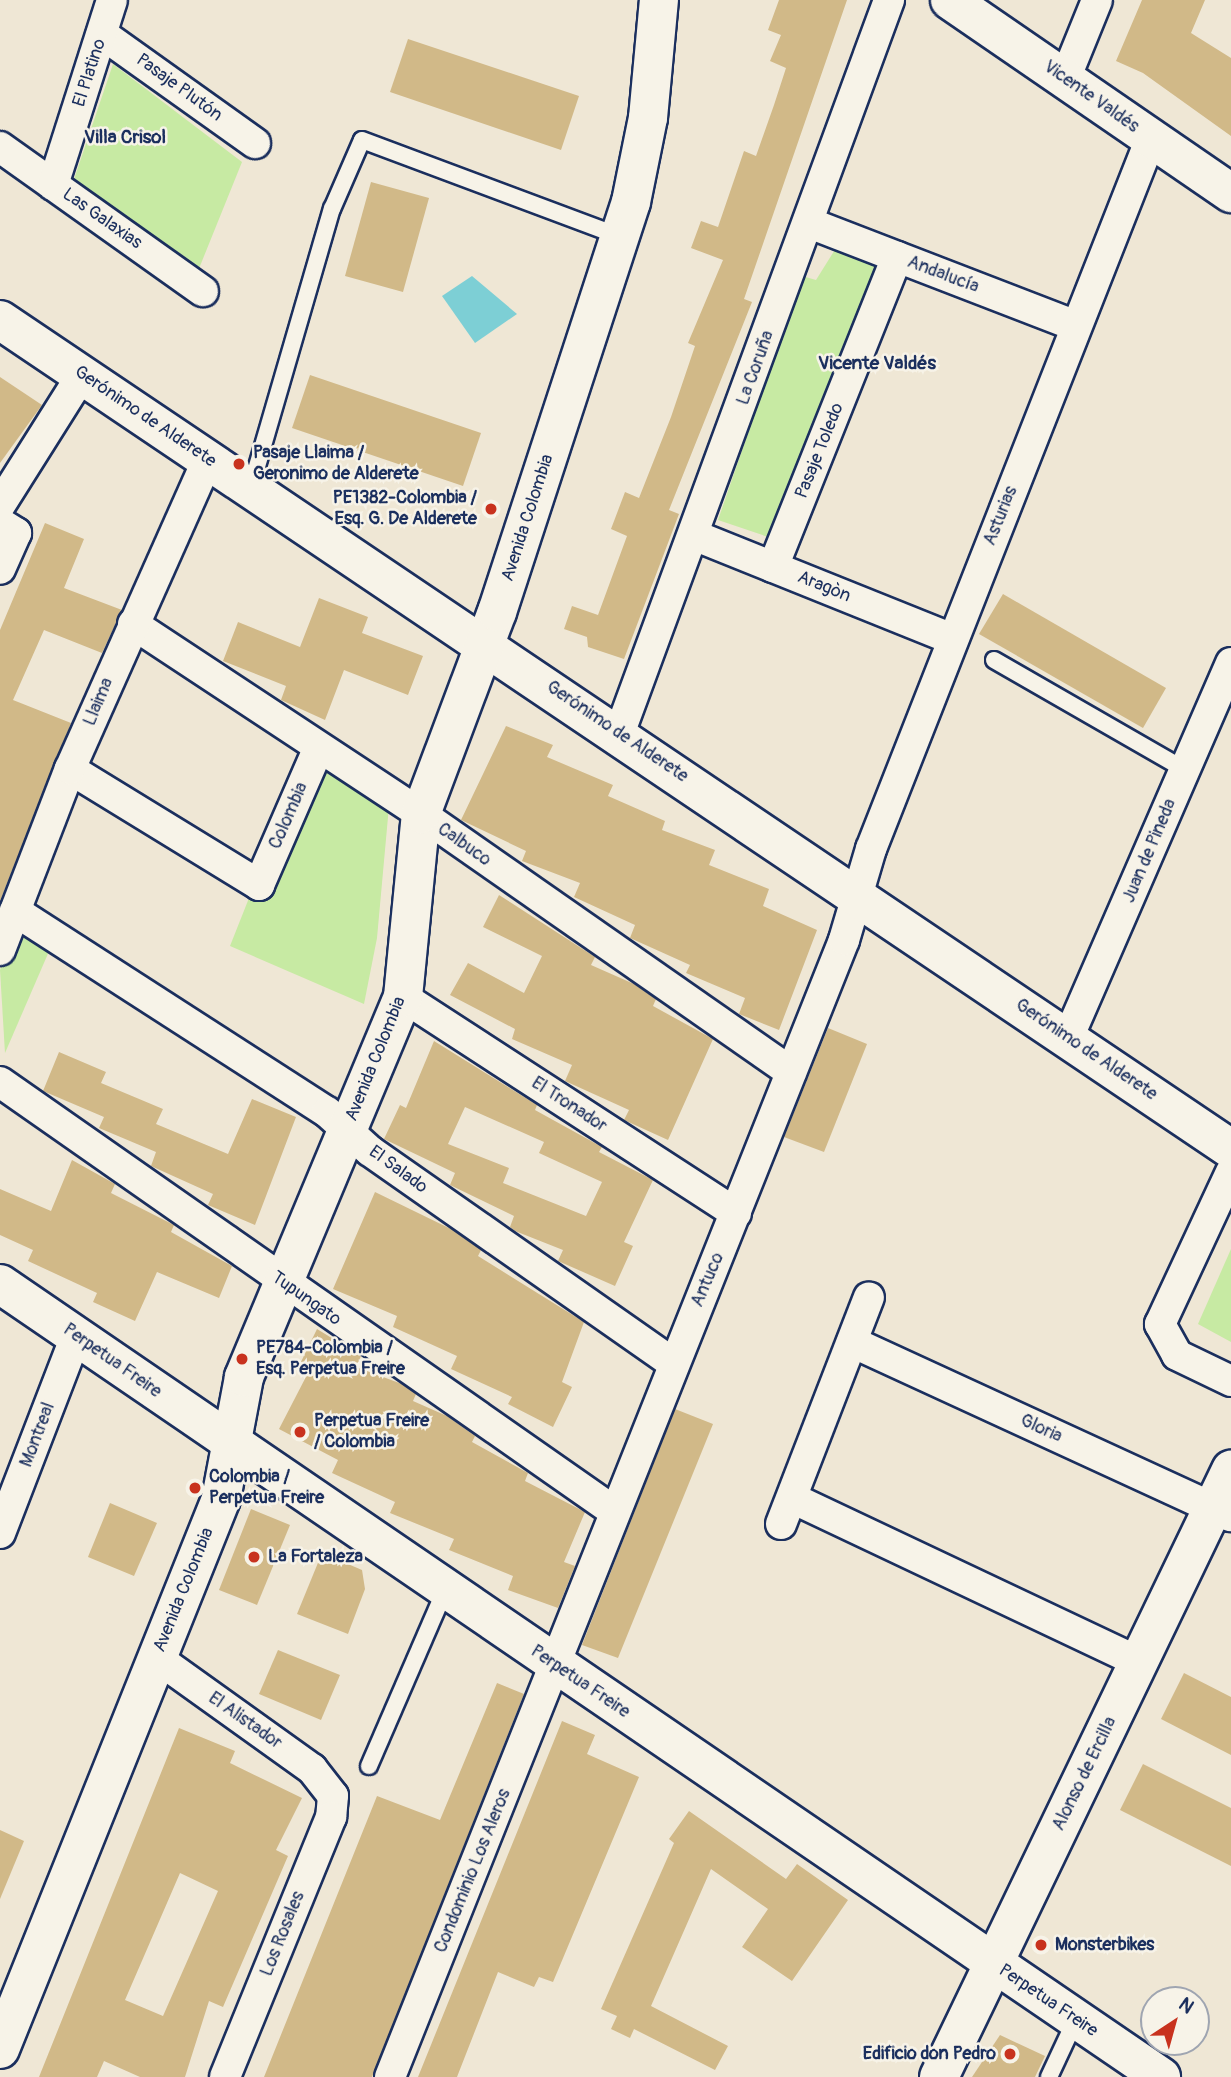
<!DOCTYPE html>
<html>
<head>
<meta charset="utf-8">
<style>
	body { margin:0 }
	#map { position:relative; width:1231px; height:2077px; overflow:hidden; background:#efe7d5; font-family:Pangolin,sans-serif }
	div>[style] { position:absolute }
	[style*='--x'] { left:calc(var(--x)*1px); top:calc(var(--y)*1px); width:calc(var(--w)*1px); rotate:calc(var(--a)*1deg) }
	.green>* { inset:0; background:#c7eaa3 }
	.water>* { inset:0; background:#7dcfd5 }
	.building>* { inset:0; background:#d1b988 }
	.roads { filter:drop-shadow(2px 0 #1b2f5e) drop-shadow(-2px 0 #1b2f5e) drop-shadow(0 2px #1b2f5e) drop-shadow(0 -2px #1b2f5e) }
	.lane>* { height:16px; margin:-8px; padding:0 8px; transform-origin:8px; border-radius:8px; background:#f7f3e8 }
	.street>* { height:30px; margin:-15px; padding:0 15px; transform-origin:15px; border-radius:15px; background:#f7f3e8 }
	.secondary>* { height:38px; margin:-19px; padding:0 19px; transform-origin:19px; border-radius:19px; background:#f7f3e8 }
	.dots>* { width:19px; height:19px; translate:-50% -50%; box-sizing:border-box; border:4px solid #f7f3e8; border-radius:50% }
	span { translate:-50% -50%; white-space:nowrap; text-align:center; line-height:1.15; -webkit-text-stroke:5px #f7f3e8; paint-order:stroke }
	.street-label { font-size:18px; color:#1b2f5e }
	.poi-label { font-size:18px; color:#1b2f5e; font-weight:700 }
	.left { translate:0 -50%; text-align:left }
	.right { translate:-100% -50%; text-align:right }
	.neighbourhood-label { font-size:19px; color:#1b2f5e; font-weight:700 }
	.north { position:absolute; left:1140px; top:1986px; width:70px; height:70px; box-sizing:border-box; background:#f7f3e8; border:2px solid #9fa5b1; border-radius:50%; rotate:36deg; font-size:19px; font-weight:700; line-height:28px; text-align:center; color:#1b2f5e }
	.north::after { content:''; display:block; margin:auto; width:24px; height:32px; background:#c8321e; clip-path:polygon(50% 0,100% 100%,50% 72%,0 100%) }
</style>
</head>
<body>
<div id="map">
	<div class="green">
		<div style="clip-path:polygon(113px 64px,242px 162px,198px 271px,72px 185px)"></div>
		<div style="clip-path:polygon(836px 248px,880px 266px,771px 538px,718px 520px,802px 276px,816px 280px)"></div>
		<div style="clip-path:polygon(322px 762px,389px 806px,377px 938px,364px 1004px,230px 946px,251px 893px)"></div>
		<div style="clip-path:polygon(15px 933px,50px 949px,5px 1053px,0 970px)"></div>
		<div style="clip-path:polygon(1231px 1249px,1231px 1342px,1198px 1324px)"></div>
	</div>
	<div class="water">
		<div style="clip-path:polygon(472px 276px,517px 314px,475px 343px,442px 296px)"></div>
	</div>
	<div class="building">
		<div style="clip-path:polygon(779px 0,847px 0,744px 299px,752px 302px,669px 510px,679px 514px,624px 659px,588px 647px,587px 637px,564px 629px,572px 606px,598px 615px,627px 536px,611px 529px,625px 492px,639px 498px,671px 417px,695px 346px,688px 343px,723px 260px,691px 248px,701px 221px,718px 227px,744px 151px,756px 156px,774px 105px,786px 68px,770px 61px,781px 35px,768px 30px)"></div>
		<div style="clip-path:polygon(1142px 0,1205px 0,1191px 33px,1231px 58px,1231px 136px,1143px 73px,1116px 61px)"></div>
		<div style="clip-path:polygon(408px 39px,579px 96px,561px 150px,390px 92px)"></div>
		<div style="clip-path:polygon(371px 182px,429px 198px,403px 292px,345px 276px)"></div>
		<div style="clip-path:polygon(310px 375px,481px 433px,463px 486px,292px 428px)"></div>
		<div style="clip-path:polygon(0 377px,42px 405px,0 463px)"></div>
		<div style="clip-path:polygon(45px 523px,84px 539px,64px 588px,122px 610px,102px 653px,44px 630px,13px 700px,71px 723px,0 901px,0 630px)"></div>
		<div style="clip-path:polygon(1003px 594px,1166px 688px,1143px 728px,979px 634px)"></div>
		<div style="clip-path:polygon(319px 598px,368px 617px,362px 633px,423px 656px,408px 695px,344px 670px,325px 720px,281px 700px,286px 686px,223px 661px,238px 622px,300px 647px)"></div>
		<div style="clip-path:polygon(506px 726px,553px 745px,547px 757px,613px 785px,608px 796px,665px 821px,662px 830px,715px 850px,709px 865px,769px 889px,763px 906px,817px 930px,779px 1030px,739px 1014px,745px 998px,686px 973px,690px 965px,630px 938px,635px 925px,574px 897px,580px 883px,522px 861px,526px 851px,461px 820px)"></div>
		<div style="clip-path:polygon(499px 895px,595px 957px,591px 965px,634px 984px,656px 999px,653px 1006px,713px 1039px,668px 1140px,624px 1120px,629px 1110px,565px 1081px,572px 1065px,512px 1039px,515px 1029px,450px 995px,468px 963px,524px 993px,542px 956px,483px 927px)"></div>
		<div style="clip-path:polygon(828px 1028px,867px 1044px,824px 1152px,784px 1137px)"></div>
		<div style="clip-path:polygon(evenodd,434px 1041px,537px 1105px,535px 1110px,602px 1147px,599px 1152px,653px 1180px,624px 1242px,633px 1246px,615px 1286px,558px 1261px,563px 1250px,515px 1231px,510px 1227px,514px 1216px,450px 1185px,455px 1173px,384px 1139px,400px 1105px,406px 1108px,434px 1041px,465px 1107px,544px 1142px,539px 1153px,602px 1182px,586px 1216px,503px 1183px,509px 1168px,448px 1144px,465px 1107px)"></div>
		<div style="clip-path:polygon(59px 1052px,106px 1072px,101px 1083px,163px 1109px,156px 1124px,228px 1154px,252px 1099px,296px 1117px,255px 1225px,208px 1205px,213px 1194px,151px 1166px,156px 1152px,99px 1128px,104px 1117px,43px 1091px)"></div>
		<div style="clip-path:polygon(72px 1160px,115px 1184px,111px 1193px,174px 1225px,171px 1232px,232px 1266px,219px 1298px,157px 1272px,135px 1321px,93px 1302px,97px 1293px,28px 1261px,33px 1250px,0 1235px,0 1189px,51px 1211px)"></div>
		<div style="clip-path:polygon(375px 1192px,453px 1230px,481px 1250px,478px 1256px,584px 1322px,562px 1382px,572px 1387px,553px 1427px,508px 1404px,512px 1397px,451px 1369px,457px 1356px,393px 1327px,397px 1316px,333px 1289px)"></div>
		<div style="clip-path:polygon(317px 1329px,361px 1356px,356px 1367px,402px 1384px,416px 1394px,413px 1401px,447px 1416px,475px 1436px,472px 1442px,528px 1473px,525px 1481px,585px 1512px,564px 1562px,575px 1566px,558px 1608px,508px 1590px,513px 1576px,449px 1550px,454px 1539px,390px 1513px,395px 1502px,332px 1473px,338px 1460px,279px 1429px,309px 1371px,299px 1366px)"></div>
		<div style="clip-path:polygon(675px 1409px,713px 1424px,618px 1658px,582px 1645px)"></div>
		<div style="clip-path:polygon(110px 1503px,157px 1523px,134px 1576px,88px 1557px)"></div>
		<div style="clip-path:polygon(251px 1509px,290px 1525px,257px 1605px,219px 1590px)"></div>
		<div style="clip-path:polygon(322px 1553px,362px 1570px,365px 1589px,348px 1634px,297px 1614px)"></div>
		<div style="clip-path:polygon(278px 1650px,340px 1675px,321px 1720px,259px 1694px)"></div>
		<div style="clip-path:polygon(1184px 1673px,1231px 1697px,1231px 1755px,1161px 1719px)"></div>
		<div style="clip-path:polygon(497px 1683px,524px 1694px,372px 2077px,264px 2077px,377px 1796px,440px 1820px)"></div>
		<div style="clip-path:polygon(562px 1721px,595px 1735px,587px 1754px,639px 1777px,553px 1982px,539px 1977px,534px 1987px,498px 1972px,457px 2077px,418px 2077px)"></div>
		<div style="clip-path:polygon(evenodd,179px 1728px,235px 1751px,230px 1763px,302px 1798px,276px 1850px,288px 1856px,223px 2007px,209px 2001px,185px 2077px,140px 2077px,104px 2061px,97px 2077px,39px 2077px,179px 1728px,180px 1873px,218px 1891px,163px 2016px,125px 2000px,180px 1873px)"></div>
		<div style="clip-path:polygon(1143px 1764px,1231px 1808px,1231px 1866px,1120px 1810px)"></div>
		<div style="clip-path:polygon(689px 1811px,786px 1879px,797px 1864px,848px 1900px,792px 1981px,742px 1947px,768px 1909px,711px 1869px,651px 2006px,728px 2046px,715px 2070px,634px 2029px,630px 2038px,611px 2029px,617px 2016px,601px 2009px,674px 1843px,669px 1839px)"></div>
		<div style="clip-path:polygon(0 1830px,24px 1841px,0 1899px)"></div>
		<div style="clip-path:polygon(1000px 2035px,1045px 2056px,1035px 2077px,972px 2077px)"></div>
	</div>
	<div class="roads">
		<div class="lane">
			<div style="--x:251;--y:487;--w:290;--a:-73.8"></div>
			<div style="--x:332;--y:209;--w:75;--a:-66.5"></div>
			<div style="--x:362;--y:140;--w:277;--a:20.5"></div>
			<div style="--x:994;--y:660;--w:220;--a:29.9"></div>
			<div style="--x:369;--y:1766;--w:192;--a:-66.6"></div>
			<div style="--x:1049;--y:2077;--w:64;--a:-65"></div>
		</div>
		<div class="street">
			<div style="--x:102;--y:34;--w:188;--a:35.5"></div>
			<div style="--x:1065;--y:79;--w:85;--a:-67.9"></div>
			<div style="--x:0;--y:147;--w:249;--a:35.4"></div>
			<div style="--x:53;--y:185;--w:194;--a:-72.3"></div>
			<div style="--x:809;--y:223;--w:286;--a:21.1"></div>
			<div style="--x:0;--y:505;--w:154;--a:-57.8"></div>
			<div style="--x:0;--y:523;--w:19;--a:32"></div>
			<div style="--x:16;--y:533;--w:39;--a:114"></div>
			<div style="--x:696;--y:536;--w:276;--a:21.9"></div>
			<div style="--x:773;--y:567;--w:334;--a:-68.2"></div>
			<div style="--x:133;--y:624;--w:345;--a:33.4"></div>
			<div style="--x:421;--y:814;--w:451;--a:34.9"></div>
			<div style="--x:619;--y:734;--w:782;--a:-69.8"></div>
			<div style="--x:70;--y:769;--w:222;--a:31.5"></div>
			<div style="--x:259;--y:885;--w:150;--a:-66.5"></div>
			<div style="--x:15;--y:911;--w:371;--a:32.8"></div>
			<div style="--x:327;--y:1112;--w:58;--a:42.2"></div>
			<div style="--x:370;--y:1151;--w:370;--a:35"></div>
			<div style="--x:0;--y:950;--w:194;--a:-68.9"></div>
			<div style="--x:70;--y:769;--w:339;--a:-66"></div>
			<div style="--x:403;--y:997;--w:397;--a:33"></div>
			<div style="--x:1068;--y:1038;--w:409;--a:-66.5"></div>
			<div style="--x:0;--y:1082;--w:750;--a:34.96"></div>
			<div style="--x:1231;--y:1172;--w:168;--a:115"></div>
			<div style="--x:1160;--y:1324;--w:35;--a:61"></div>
			<div style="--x:1177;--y:1355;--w:60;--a:25.7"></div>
			<div style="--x:852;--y:1342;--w:417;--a:24.7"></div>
			<div style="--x:792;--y:1498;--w:384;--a:25.3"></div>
			<div style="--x:781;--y:1524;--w:243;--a:-68.8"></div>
			<div style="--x:0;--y:1533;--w:211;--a:-68.9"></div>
			<div style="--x:157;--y:1658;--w:191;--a:35.6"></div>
			<div style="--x:312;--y:1769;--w:34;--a:52"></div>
			<div style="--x:333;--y:1796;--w:21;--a:95"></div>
			<div style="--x:331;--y:1817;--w:281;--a:112.2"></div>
			<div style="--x:390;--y:2077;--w:1224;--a:-68.23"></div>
			<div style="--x:844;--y:940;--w:95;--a:-73.5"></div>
			<div style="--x:871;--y:849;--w:764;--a:-68.5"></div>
		</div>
		<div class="secondary">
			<div style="--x:950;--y:0;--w:341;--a:34.5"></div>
			<div style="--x:0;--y:320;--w:1484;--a:33.96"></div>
			<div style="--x:0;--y:1284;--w:1406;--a:34.33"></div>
			<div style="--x:0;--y:2049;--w:593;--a:-68.11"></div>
			<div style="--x:221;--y:1499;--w:124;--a:-79.3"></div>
			<div style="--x:244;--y:1377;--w:412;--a:-67.3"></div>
			<div style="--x:403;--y:997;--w:184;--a:-84.4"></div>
			<div style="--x:421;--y:814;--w:216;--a:-69.4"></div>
			<div style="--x:497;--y:612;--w:431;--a:-71.9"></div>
			<div style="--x:631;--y:202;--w:86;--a:-78.6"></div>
			<div style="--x:648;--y:118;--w:119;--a:-84.7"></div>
			<div style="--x:939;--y:2077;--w:674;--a:-64.31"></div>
		</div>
	</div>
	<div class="dots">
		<div style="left:239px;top:464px;background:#c8321e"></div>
		<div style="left:491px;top:509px;background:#c8321e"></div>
		<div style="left:242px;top:1359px;background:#c8321e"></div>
		<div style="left:300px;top:1432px;background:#c8321e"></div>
		<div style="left:195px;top:1488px;background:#c8321e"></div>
		<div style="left:254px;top:1557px;background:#c8321e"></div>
		<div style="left:1041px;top:1945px;background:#c8321e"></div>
		<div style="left:1010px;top:2054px;background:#c8321e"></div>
	</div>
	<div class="street-label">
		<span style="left:90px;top:73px;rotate:-72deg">El Platino</span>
		<span style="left:179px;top:88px;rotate:36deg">Pasaje Plutón</span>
		<span style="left:1091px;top:97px;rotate:35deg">Vicente Valdés</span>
		<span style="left:102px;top:219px;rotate:35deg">Las Galaxias</span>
		<span style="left:943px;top:275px;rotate:21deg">Andalucía</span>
		<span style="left:756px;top:368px;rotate:-70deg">La Coruña</span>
		<span style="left:145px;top:417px;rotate:34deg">Gerónimo de Alderete</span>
		<span style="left:820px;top:451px;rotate:-68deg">Pasaje Toledo</span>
		<span style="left:1001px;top:516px;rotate:-68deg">Asturias</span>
		<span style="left:528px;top:518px;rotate:-72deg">Avenida Colombia</span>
		<span style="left:824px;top:587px;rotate:22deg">Aragòn</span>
		<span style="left:99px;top:702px;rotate:-67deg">Llaima</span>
		<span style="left:617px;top:732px;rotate:34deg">Gerónimo de Alderete</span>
		<span style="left:289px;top:816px;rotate:-66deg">Colombia</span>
		<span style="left:464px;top:845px;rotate:35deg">Calbuco</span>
		<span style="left:1150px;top:851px;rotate:-67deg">Juan de Pineda</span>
		<span style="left:1086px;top:1050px;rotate:34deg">Gerónimo de Alderete</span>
		<span style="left:376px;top:1059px;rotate:-68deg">Avenida Colombia</span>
		<span style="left:569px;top:1105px;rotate:33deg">El Tronador</span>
		<span style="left:398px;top:1170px;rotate:36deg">El Salado</span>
		<span style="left:708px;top:1280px;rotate:-67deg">Antuco</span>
		<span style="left:306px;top:1299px;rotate:35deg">Tupungato</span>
		<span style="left:112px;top:1361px;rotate:35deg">Perpetua Freire</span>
		<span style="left:1041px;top:1429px;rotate:25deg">Gloria</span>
		<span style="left:38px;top:1435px;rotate:-69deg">Montreal</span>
		<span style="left:184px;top:1590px;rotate:-68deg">Avenida Colombia</span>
		<span style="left:580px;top:1682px;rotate:34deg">Perpetua Freire</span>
		<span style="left:245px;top:1721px;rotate:35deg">El Alistador</span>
		<span style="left:1085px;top:1774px;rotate:-64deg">Alonso de Ercilla</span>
		<span style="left:473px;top:1871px;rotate:-68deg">Condominio Los Aleros</span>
		<span style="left:283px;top:1934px;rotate:-68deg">Los Rosales</span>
		<span style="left:1048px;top:2001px;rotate:34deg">Perpetua Freire</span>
	</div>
	<div class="poi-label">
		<span class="left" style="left:253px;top:464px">Pasaje Llaima /<br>Geronimo de Alderete</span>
		<span class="right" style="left:477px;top:509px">PE1382-Colombia /<br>Esq. G. De Alderete</span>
		<span class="left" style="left:256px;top:1359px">PE784-Colombia /<br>Esq. Perpetua Freire</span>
		<span class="left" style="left:314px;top:1432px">Perpetua Freire<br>/ Colombia</span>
		<span class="left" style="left:209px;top:1488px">Colombia /<br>Perpetua Freire</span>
		<span class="left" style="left:268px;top:1557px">La Fortaleza</span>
		<span class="left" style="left:1055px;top:1945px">Monsterbikes</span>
		<span class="right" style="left:996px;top:2054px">Edificio don Pedro</span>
	</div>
	<div class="neighbourhood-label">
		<span style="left:125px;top:138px">Villa Crisol</span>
		<span style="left:877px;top:364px">Vicente Valdés</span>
	</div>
	<div class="north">N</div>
</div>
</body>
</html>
